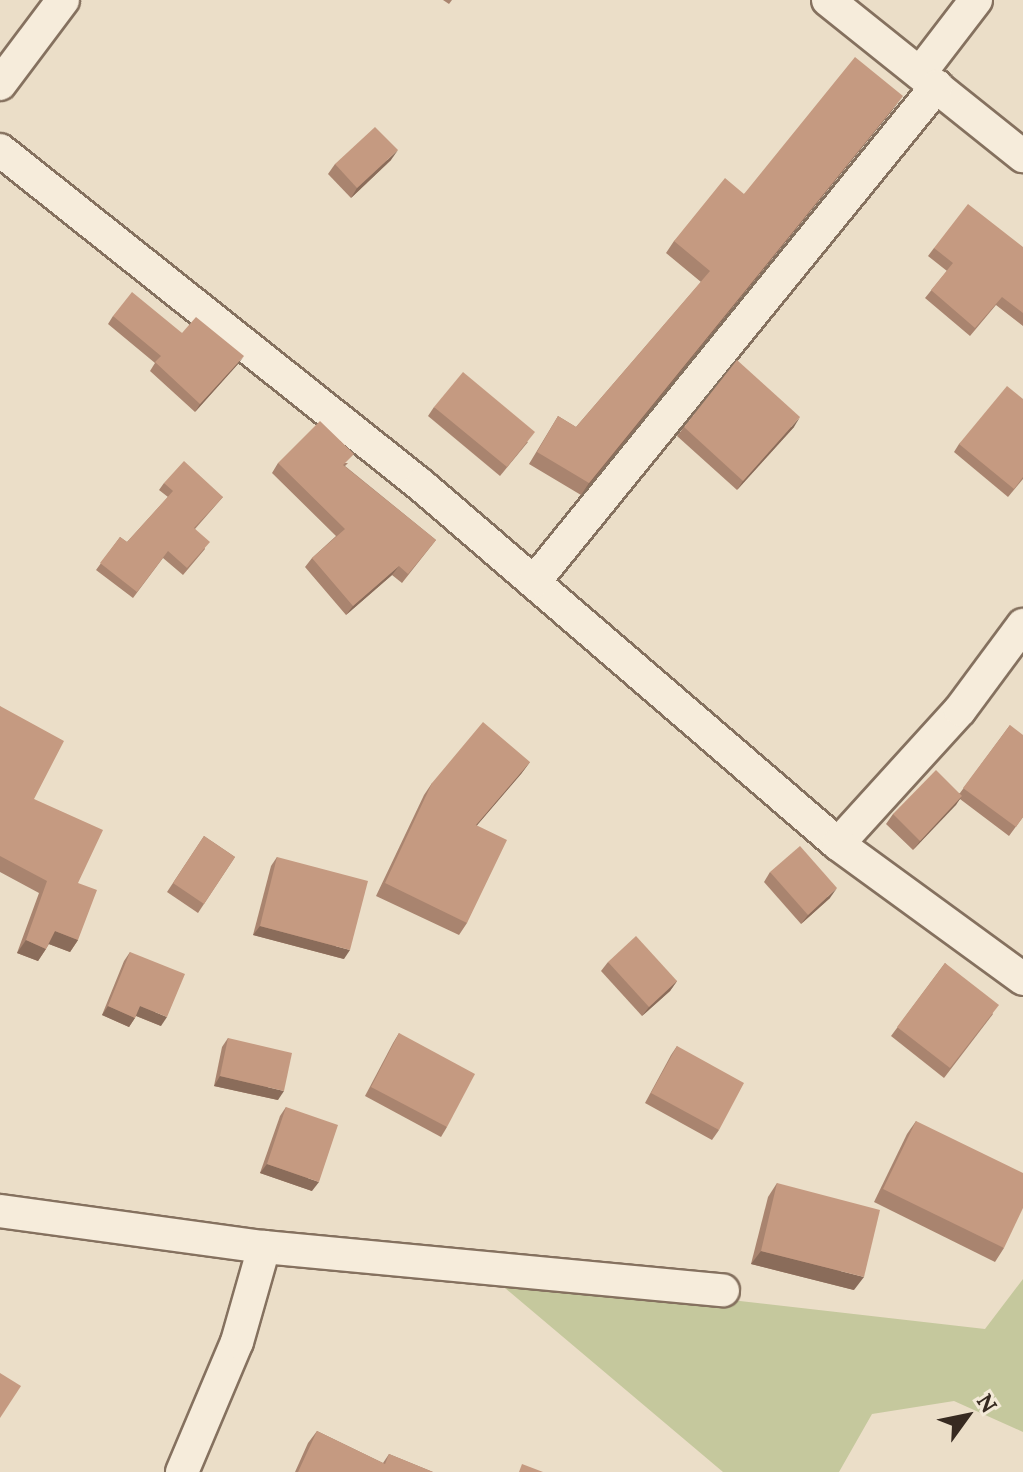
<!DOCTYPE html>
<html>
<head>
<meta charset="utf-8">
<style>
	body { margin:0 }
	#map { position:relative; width:1023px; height:1472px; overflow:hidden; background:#ebdec8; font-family:Lora,serif }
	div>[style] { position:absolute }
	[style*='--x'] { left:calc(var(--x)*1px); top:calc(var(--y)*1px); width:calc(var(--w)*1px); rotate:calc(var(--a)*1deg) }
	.green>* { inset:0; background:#c5c89d }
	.roads { filter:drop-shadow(2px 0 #85715f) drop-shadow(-2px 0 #85715f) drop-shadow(0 2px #85715f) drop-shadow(0 -2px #85715f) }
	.street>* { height:32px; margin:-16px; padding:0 16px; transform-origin:16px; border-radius:16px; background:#f6ecdb }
	.wall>* { inset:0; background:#a9846f }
	.shaded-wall>* { inset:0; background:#8a6c5a }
	.building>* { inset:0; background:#c59a81 }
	span { translate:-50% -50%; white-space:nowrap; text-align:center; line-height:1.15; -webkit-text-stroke:7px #f3e9d7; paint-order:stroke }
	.north { position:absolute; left:927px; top:1376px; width:80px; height:80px; -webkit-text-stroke:6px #f3e9d7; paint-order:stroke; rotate:57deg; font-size:22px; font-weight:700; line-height:32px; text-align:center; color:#372a21 }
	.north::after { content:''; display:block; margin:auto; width:28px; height:36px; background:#372a21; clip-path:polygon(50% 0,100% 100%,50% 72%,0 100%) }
</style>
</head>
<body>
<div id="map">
	<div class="green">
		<div style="clip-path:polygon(486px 1272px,985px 1329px,1023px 1279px,1023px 1432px,954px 1401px,872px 1414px,839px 1472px,723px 1472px)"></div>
	</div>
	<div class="roads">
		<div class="street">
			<div style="--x:828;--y:0;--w:250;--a:38.7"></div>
			<div style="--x:920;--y:73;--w:92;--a:-52.5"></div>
			<div style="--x:0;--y:84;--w:105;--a:-53.1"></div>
			<div style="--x:0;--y:150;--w:538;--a:38.51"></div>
			<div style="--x:421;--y:485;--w:550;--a:40.73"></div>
			<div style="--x:838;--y:844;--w:181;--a:-47.7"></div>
			<div style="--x:960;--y:710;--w:106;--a:-53.5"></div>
			<div style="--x:534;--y:582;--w:639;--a:-50.91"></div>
			<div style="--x:838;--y:844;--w:229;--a:36.1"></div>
			<div style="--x:0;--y:1211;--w:266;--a:7.8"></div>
			<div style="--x:264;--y:1247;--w:461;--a:5.4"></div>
			<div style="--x:182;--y:1472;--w:141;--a:-67.1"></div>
			<div style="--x:237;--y:1342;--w:99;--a:-74.1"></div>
		</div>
	</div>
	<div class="wall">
		<div style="clip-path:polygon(443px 0,452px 0,449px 4px)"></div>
		<div style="clip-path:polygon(894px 108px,581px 495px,529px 464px,558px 416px,576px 427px,701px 282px,666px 253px,674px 241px,744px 194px)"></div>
		<div style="clip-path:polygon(391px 160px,351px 198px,328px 174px,335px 164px)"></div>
		<div style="clip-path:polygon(1023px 247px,1023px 326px,996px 305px,970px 336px,925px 298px,947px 271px,928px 256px,934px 248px)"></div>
		<div style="clip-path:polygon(113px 316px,182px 333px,238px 364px,195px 412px,150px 371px,155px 363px,108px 324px)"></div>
		<div style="clip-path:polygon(1023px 399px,1023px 479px,1008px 497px,954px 452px,959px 444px)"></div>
		<div style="clip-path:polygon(434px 407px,528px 442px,500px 476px,428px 416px)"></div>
		<div style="clip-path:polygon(684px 427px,794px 427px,737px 490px,677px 436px)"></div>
		<div style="clip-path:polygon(278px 463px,348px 463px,345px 466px,436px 540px,402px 583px,392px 575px,346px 615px,305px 567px,312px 558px,336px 536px,272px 473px)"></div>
		<div style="clip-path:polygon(164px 483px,223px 497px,195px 529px,205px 549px,183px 575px,163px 558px,133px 598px,96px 570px,120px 537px,127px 542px,168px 497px,159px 490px)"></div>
		<div style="clip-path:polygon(0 706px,34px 799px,78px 940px,70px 952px,49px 944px,38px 961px,17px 953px,39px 893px,0 872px)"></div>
		<div style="clip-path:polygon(1010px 725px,1023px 817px,1009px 836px,960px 799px,913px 850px,886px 824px,893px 814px,960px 793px)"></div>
		<div style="clip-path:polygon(530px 762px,521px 774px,477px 825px,467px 923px,459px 935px,376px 896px,424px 795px,432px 783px)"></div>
		<div style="clip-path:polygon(204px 836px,235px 857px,198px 913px,167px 892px)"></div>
		<div style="clip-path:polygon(277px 857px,344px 959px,253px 935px,271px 866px)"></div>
		<div style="clip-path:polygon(770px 872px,830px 898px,801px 924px,764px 882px)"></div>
		<div style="clip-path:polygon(130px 952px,161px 1026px,136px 1016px,129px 1027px,102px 1015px,124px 961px)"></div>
		<div style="clip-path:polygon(608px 962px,677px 981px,670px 991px,642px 1016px,601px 971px)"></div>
		<div style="clip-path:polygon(945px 963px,993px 1014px,944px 1078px,891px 1036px)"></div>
		<div style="clip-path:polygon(399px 1033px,447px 1127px,441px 1137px,365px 1096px,393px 1043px)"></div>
		<div style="clip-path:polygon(228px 1038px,278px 1100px,214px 1086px,222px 1047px)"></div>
		<div style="clip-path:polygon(677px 1046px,719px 1130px,712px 1140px,645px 1103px,671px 1055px)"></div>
		<div style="clip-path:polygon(286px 1107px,312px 1191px,260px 1173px,280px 1116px)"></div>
		<div style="clip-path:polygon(916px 1121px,1004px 1248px,995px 1262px,874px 1202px,907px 1134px)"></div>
		<div style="clip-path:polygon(777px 1183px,854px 1290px,751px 1264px,768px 1197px)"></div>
		<div style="clip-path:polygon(317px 1431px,383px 1463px,389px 1454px,433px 1472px,295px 1472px,308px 1443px)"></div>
	</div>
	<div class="shaded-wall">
		<div style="clip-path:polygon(903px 96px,894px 108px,581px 495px,589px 483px)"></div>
		<div style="clip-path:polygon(398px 150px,391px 160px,351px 198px,357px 188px)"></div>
		<div style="clip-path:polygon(244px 356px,238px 364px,195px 412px,200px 404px)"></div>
		<div style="clip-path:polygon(800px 417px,794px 427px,737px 490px,743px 481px)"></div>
		<div style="clip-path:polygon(399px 566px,392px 575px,346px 615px,353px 606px)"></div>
		<div style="clip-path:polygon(530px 762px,521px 774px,467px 837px,476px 825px)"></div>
		<div style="clip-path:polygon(962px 796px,956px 805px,913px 850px,920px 841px)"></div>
		<div style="clip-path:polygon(837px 888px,830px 898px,801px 924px,808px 915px)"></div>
		<div style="clip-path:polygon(260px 926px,350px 950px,344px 959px,253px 935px)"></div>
		<div style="clip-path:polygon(55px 931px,78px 940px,70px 952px,46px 943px)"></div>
		<div style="clip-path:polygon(26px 940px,46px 949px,38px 961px,17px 953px)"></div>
		<div style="clip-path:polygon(677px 981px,670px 991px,642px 1016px,649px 1007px)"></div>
		<div style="clip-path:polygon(108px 1006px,135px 1018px,129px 1027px,102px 1015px)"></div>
		<div style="clip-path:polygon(140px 1006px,167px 1017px,161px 1026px,134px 1015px)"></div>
		<div style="clip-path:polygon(220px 1076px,284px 1091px,278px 1100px,214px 1086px)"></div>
		<div style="clip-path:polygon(267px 1164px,319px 1182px,312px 1191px,260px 1173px)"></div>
		<div style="clip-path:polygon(761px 1251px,864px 1277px,854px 1290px,751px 1264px)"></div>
	</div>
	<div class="building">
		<div style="clip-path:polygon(855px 57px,903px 96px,589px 483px,537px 452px,558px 416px,576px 427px,710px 271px,674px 241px,725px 178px,744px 194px)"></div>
		<div style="clip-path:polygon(375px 127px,398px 150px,357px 188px,335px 164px)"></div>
		<div style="clip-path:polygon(968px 204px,1023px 247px,1023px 313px,1002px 297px,975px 328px,931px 290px,953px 263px,934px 248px)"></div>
		<div style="clip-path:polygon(132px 292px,182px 333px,196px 317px,244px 356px,200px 404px,155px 362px,161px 356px,113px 316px)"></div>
		<div style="clip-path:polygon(737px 360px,800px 417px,743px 481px,684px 427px)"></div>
		<div style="clip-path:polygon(463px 372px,535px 432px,507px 467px,434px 407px)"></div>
		<div style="clip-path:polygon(1007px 386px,1023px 399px,1023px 477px,1014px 489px,959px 444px)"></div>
		<div style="clip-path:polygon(320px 421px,354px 454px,343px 465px,436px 540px,408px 574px,399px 566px,353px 606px,312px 558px,345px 529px,278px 463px)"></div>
		<div style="clip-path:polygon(184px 461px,223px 497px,194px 528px,210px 542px,187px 568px,168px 551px,137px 592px,100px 563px,120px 537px,127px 542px,173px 491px,164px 483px)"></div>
		<div style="clip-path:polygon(0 706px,64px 741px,34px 799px,103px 830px,78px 883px,97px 890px,78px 940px,55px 931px,46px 949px,26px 940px,47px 881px,0 856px)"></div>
		<div style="clip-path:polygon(483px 722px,530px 762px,476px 825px,507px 840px,467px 923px,385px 883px,432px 783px)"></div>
		<div style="clip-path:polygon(1010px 725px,1023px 735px,1023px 817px,1016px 827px,963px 788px)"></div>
		<div style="clip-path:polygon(936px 770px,962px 796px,920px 841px,893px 814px)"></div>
		<div style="clip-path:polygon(204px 836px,235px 857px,204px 904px,173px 883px)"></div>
		<div style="clip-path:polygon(800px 846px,837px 888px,808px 915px,770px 872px)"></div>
		<div style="clip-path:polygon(277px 857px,368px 881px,350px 950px,260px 926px)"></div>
		<div style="clip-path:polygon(636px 936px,677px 981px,649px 1007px,608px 962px)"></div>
		<div style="clip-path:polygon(130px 952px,185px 974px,167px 1017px,140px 1006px,135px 1018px,108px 1006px)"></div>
		<div style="clip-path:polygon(945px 963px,999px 1005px,950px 1068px,897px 1027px)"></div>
		<div style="clip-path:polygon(399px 1033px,475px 1074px,447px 1127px,371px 1087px)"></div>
		<div style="clip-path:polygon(228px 1038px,292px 1053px,284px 1091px,220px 1076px)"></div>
		<div style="clip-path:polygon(677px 1046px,744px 1083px,719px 1130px,651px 1093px)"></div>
		<div style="clip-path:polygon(286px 1107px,338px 1125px,319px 1182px,267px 1164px)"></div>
		<div style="clip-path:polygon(916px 1121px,1023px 1173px,1023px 1208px,1004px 1248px,883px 1189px)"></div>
		<div style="clip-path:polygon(777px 1183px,880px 1210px,864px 1277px,761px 1251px)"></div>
		<div style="clip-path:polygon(0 1373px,21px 1386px,0 1418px)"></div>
		<div style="clip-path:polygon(317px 1431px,385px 1464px,389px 1454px,433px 1472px,298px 1472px)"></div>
		<div style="clip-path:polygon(522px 1464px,543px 1472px,519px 1472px)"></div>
	</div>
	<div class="north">N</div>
</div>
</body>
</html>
